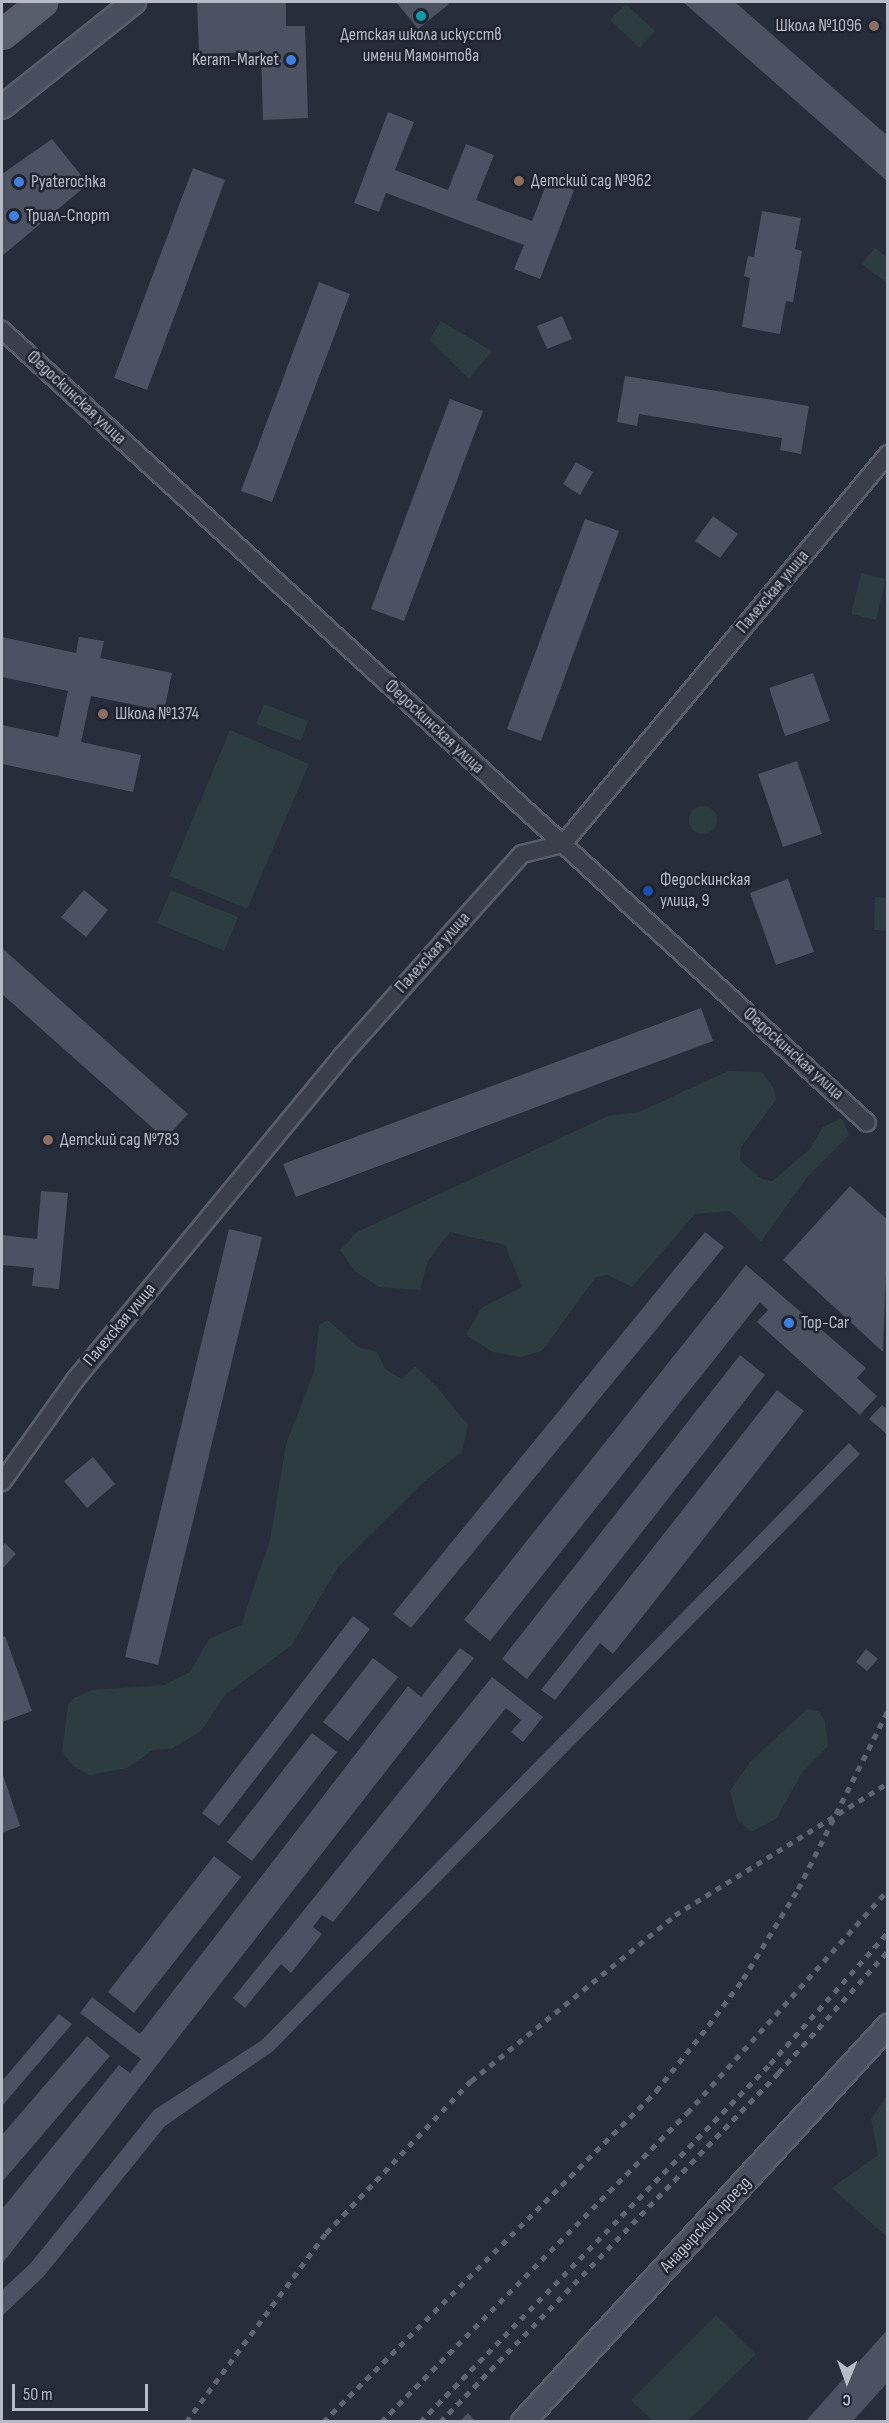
<!DOCTYPE html>
<html>
<head>
<meta charset="utf-8">
<style>
	body { margin:0 }
	#map { position:relative; width:889px; height:2423px; overflow:hidden; background:#272d3b; font-family:"Sofia Sans Condensed",sans-serif }
	div>[style] { position:absolute }
	[style*='--x'] { left:calc(var(--x)*1px); top:calc(var(--y)*1px); width:calc(var(--w)*1px); rotate:calc(var(--a)*1deg) }
	.green>* { inset:0; background:#2c3c40 }
	.round { border-radius:50% }
	.building>* { inset:0; background:#4c5262 }
	.roads { filter:drop-shadow(2px 0 #595d6a) drop-shadow(-2px 0 #595d6a) drop-shadow(0 2px #595d6a) drop-shadow(0 -2px #595d6a) }
	.street>* { height:16px; margin:-8px; padding:0 8px; transform-origin:8px; border-radius:8px; background:#3b3f4c }
	.secondary>* { height:22px; margin:-11px; padding:0 11px; transform-origin:11px; border-radius:11px; background:#494e5e }
	.primary>* { height:26px; margin:-13px; padding:0 13px; transform-origin:13px; border-radius:13px; background:#595e6c }
	.rail>* { height:4.5px; margin-top:-2.25px; transform-origin:0; background:repeating-linear-gradient(90deg,#5f6574 0 6px,transparent 0 12px) }
	.dots>* { width:16px; height:16px; translate:-50% -50%; box-sizing:border-box; border:3px solid #202431; border-radius:50% }
	span { translate:-50% -50%; white-space:nowrap; text-align:center; line-height:1.15; -webkit-text-stroke:5px #202431; paint-order:stroke }
	.poi-label { font-size:18px; color:#b7bbc7 }
	.right { translate:-100% -50%; text-align:right }
	.left { translate:0 -50%; text-align:left }
	.street-label { font-size:18px; color:#b7bbc7 }
	.frame { position:absolute; inset:0; border:3px solid #b7bbc7; pointer-events:none }
	.north { position:absolute; left:817px; top:2351px; width:60px; height:60px; -webkit-text-stroke:4px #202431; paint-order:stroke; rotate:181deg; font-size:16px; font-weight:700; line-height:24px; text-align:center; color:#b7bbc7 }
	.north::after { content:''; display:block; margin:auto; width:21px; height:27px; background:#b7bbc7; clip-path:polygon(50% 0,100% 100%,50% 72%,0 100%) }
	.scale { position:absolute; left:12px; top:2384px; width:136px; height:27px; box-sizing:border-box; border:3px solid #b7bbc7; border-top:0; padding-left:8px; font-size:18px; line-height:21px; white-space:nowrap; color:#b7bbc7; -webkit-text-stroke:4px #202431; paint-order:stroke }
</style>
</head>
<body>
<div id="map">
	<div class="green">
		<div style="clip-path:polygon(626px 4px,655px 31px,640px 48px,610px 20px)"></div>
		<div style="clip-path:polygon(875px 248px,887px 257px,887px 283px,862px 264px)"></div>
		<div style="clip-path:polygon(441px 321px,492px 351px,469px 379px,429px 340px)"></div>
		<div style="clip-path:polygon(861px 573px,886px 579px,876px 620px,851px 614px)"></div>
		<div style="clip-path:polygon(264px 704px,308px 721px,301px 741px,256px 724px)"></div>
		<div style="clip-path:polygon(230px 730px,309px 764px,247px 909px,169px 876px)"></div>
		<div class="round" style="left:689px;top:806px;width:28px;height:28px"></div>
		<div style="clip-path:polygon(171px 890px,238px 917px,224px 951px,157px 923px)"></div>
		<div style="clip-path:polygon(875px 897px,887px 898px,887px 931px,874px 930px)"></div>
		<div style="clip-path:polygon(728px 1071px,762px 1072px,774px 1089px,776px 1100px,741px 1147px,740px 1161px,762px 1179px,772px 1181px,809px 1150px,823px 1127px,842px 1118px,849px 1135px,807px 1177px,761px 1242px,730px 1211px,695px 1214px,632px 1287px,607px 1275px,596px 1277px,542px 1351px,521px 1357px,493px 1352px,466px 1335px,481px 1308px,522px 1287px,505px 1245px,450px 1232px,428px 1261px,420px 1290px,379px 1287px,355px 1271px,340px 1250px,357px 1232px,608px 1116px,639px 1112px)"></div>
		<div style="clip-path:polygon(328px 1320px,358px 1347px,377px 1352px,385px 1369px,402px 1379px,415px 1366px,437px 1387px,468px 1425px,462px 1452px,426px 1480px,338px 1567px,292px 1645px,226px 1694px,201px 1731px,171px 1749px,153px 1750px,127px 1768px,90px 1775px,73px 1766px,62px 1751px,68px 1705px,74px 1698px,92px 1690px,164px 1685px,190px 1672px,209px 1639px,241px 1625px,270px 1540px,286px 1444px,314px 1372px,319px 1325px)"></div>
		<div style="clip-path:polygon(807px 1709px,819px 1711px,825px 1721px,828px 1746px,802px 1773px,776px 1819px,751px 1832px,737px 1819px,730px 1791px,750px 1762px)"></div>
		<div style="clip-path:polygon(887px 2095px,887px 2237px,832px 2188px,878px 2155px,871px 2119px)"></div>
		<div style="clip-path:polygon(716px 2315px,756px 2354px,688px 2421px,653px 2421px,631px 2400px)"></div>
	</div>
	<div class="building">
		<div style="clip-path:polygon(197px 2px,286px 2px,286px 26px,305px 26px,308px 118px,263px 120px,261px 52px,199px 54px)"></div>
		<div style="clip-path:polygon(396px 2px,447px 2px,449px 4px,418px 29px)"></div>
		<div style="clip-path:polygon(683px 2px,735px 2px,888px 136px,888px 182px)"></div>
		<div style="clip-path:polygon(388px 112px,414px 122px,395px 170px,448px 190px,466px 144px,494px 155px,476px 200px,532px 221px,548px 180px,574px 190px,540px 279px,514px 269px,524px 245px,386px 193px,379px 212px,354px 203px)"></div>
		<div style="clip-path:polygon(52px 139px,88px 184px,2px 256px,2px 174px)"></div>
		<div style="clip-path:polygon(193px 168px,225px 180px,147px 390px,114px 378px)"></div>
		<div style="clip-path:polygon(762px 211px,801px 218px,795px 249px,802px 251px,793px 302px,786px 301px,780px 334px,742px 327px,750px 278px,744px 276px,748px 256px,754px 257px)"></div>
		<div style="clip-path:polygon(319px 282px,350px 294px,272px 502px,241px 491px)"></div>
		<div style="clip-path:polygon(562px 316px,572px 339px,547px 349px,537px 326px)"></div>
		<div style="clip-path:polygon(625px 376px,809px 406px,801px 454px,780px 450px,782px 438px,639px 414px,637px 426px,617px 422px)"></div>
		<div style="clip-path:polygon(450px 399px,483px 411px,404px 621px,371px 609px)"></div>
		<div style="clip-path:polygon(576px 462px,593px 472px,580px 495px,563px 484px)"></div>
		<div style="clip-path:polygon(713px 516px,738px 534px,720px 558px,695px 541px)"></div>
		<div style="clip-path:polygon(585px 519px,619px 531px,541px 741px,507px 729px)"></div>
		<div style="clip-path:polygon(2px 637px,76px 653px,79px 637px,104px 641px,100px 658px,172px 673px,164px 711px,91px 696px,81px 742px,141px 755px,133px 792px,2px 764px,2px 725px,58px 737px,68px 691px,2px 677px)"></div>
		<div style="clip-path:polygon(813px 673px,830px 721px,785px 736px,769px 688px)"></div>
		<div style="clip-path:polygon(797px 761px,822px 834px,783px 847px,758px 774px)"></div>
		<div style="clip-path:polygon(788px 879px,814px 952px,776px 965px,750px 893px)"></div>
		<div style="clip-path:polygon(84px 890px,108px 910px,86px 937px,61px 917px)"></div>
		<div style="clip-path:polygon(2px 948px,188px 1114px,165px 1139px,2px 994px)"></div>
		<div style="clip-path:polygon(701px 1008px,713px 1041px,296px 1197px,283px 1164px)"></div>
		<div style="clip-path:polygon(850px 1186px,888px 1220px,883px 1352px,783px 1260px)"></div>
		<div style="clip-path:polygon(41px 1191px,68px 1193px,59px 1289px,32px 1286px,34px 1268px,2px 1265px,2px 1235px,37px 1239px)"></div>
		<div style="clip-path:polygon(229px 1229px,262px 1237px,158px 1665px,125px 1657px)"></div>
		<div style="clip-path:polygon(705px 1232px,724px 1247px,411px 1628px,393px 1614px)"></div>
		<div style="clip-path:polygon(746px 1265px,866px 1368px,857px 1378px,877px 1396px,860px 1415px,757px 1322px,768px 1310px,760px 1302px,490px 1641px,464px 1620px)"></div>
		<div style="clip-path:polygon(740px 1355px,765px 1375px,527px 1679px,502px 1659px)"></div>
		<div style="clip-path:polygon(777px 1390px,804px 1411px,613px 1654px,600px 1643px,555px 1700px,541px 1690px)"></div>
		<div style="clip-path:polygon(882px 1405px,888px 1410px,888px 1435px,869px 1419px)"></div>
		<div style="clip-path:polygon(849px 1443px,860px 1454px,273px 2051px,165px 2126px,44px 2276px,2px 2316px,2px 2290px,31px 2263px,154px 2110px,262px 2040px)"></div>
		<div style="clip-path:polygon(93px 1457px,115px 1484px,87px 1508px,64px 1481px)"></div>
		<div style="clip-path:polygon(5px 1543px,16px 1554px,2px 1569px,2px 1547px)"></div>
		<div style="clip-path:polygon(353px 1616px,370px 1629px,219px 1826px,202px 1813px)"></div>
		<div style="clip-path:polygon(5px 1636px,32px 1711px,2px 1722px,2px 1637px)"></div>
		<div style="clip-path:polygon(460px 1648px,474px 1658px,2px 2264px,2px 2209px,119px 2065px,130px 2073px,141px 2059px,80px 2013px,92px 1997px,140px 2034px,408px 1686px,421px 1697px)"></div>
		<div style="clip-path:polygon(866px 1649px,878px 1659px,867px 1671px,856px 1662px)"></div>
		<div style="clip-path:polygon(373px 1658px,398px 1677px,348px 1741px,323px 1722px)"></div>
		<div style="clip-path:polygon(492px 1677px,543px 1717px,523px 1742px,511px 1732px,521px 1720px,506px 1708px,333px 1922px,322px 1915px,313px 1927px,322px 1934px,291px 1973px,281px 1964px,245px 2008px,233px 1998px)"></div>
		<div style="clip-path:polygon(312px 1733px,337px 1752px,252px 1861px,227px 1842px)"></div>
		<div style="clip-path:polygon(2px 1772px,20px 1826px,2px 1833px)"></div>
		<div style="clip-path:polygon(214px 1856px,241px 1877px,134px 2013px,108px 1992px)"></div>
		<div style="clip-path:polygon(59px 2014px,72px 2024px,2px 2106px,2px 2081px)"></div>
		<div style="clip-path:polygon(87px 2036px,110px 2056px,2px 2182px,2px 2135px)"></div>
		<div style="clip-path:polygon(888px 2329px,888px 2382px,852px 2422px,805px 2422px)"></div>
		<div style="clip-path:polygon(468px 2413px,476px 2422px,459px 2422px)"></div>
	</div>
	<div class="roads">
		<div class="street">
			<div style="--x:2;--y:330;--w:1173;--a:42.51"></div>
			<div style="--x:2;--y:1482;--w:125;--a:-54.4"></div>
			<div style="--x:75;--y:1380;--w:418;--a:-50.5"></div>
			<div style="--x:341;--y:1057;--w:272;--a:-48.3"></div>
			<div style="--x:522;--y:854;--w:42;--a:-13.7"></div>
			<div style="--x:563;--y:844;--w:508;--a:-50.19"></div>
		</div>
		<div class="secondary">
			<div style="--x:2;--y:107;--w:169;--a:-38.5"></div>
			<div style="--x:523;--y:2422;--w:539;--a:-47.33"></div>
		</div>
		<div class="primary">
			<div style="--x:2;--y:35;--w:53;--a:-38.8"></div>
		</div>
	</div>
	<div class="rail">
		<div style="--x:186;--y:2422;--w:235;--a:-53.5"></div>
		<div style="--x:326;--y:2233;--w:210;--a:-46.4"></div>
		<div style="--x:471;--y:2081;--w:263;--a:-39.1"></div>
		<div style="--x:675;--y:1915;--w:251;--a:-31.8"></div>
		<div style="--x:323;--y:2422;--w:470;--a:-44.8"></div>
		<div style="--x:656;--y:2091;--w:72;--a:-51.2"></div>
		<div style="--x:701;--y:2035;--w:70;--a:-53.1"></div>
		<div style="--x:743;--y:1979;--w:105;--a:-58.6"></div>
		<div style="--x:798;--y:1889;--w:200;--a:-63.3"></div>
		<div style="--x:381;--y:2422;--w:435;--a:-45.3"></div>
		<div style="--x:687;--y:2113;--w:300;--a:-48"></div>
		<div style="--x:420;--y:2422;--w:501;--a:-45.65"></div>
		<div style="--x:770;--y:2064;--w:177;--a:-48.2"></div>
		<div style="--x:440;--y:2422;--w:486;--a:-45.9"></div>
		<div style="--x:778;--y:2073;--w:164;--a:-48"></div>
	</div>
	<div class="dots">
		<div style="left:421px;top:16px;background:#0f9aa8"></div>
		<div style="left:874px;top:26px;background:#8d6e63"></div>
		<div style="left:291px;top:60px;background:#3f7fe0"></div>
		<div style="left:519px;top:181px;background:#8d6e63"></div>
		<div style="left:19px;top:182px;background:#3f7fe0"></div>
		<div style="left:14px;top:216px;background:#3f7fe0"></div>
		<div style="left:103px;top:714px;background:#8d6e63"></div>
		<div style="left:648px;top:891px;background:#1a4fb4"></div>
		<div style="left:48px;top:1140px;background:#8d6e63"></div>
		<div style="left:789px;top:1323px;background:#3f7fe0"></div>
	</div>
	<div class="poi-label">
		<span class="right" style="left:862px;top:26px">Школа №1096</span>
		<span style="left:421px;top:46px">Детская школа искусств<br>имени Мамонтова</span>
		<span class="right" style="left:279px;top:60px">Keram-Market</span>
		<span class="left" style="left:531px;top:181px">Детский сад №962</span>
		<span class="left" style="left:31px;top:182px">Pyaterochka</span>
		<span class="left" style="left:26px;top:216px">Триал-Спорт</span>
		<span class="left" style="left:115px;top:714px">Школа №1374</span>
		<span class="left" style="left:660px;top:891px">Федоскинская<br>улица, 9</span>
		<span class="left" style="left:60px;top:1140px">Детский сад №783</span>
		<span class="left" style="left:801px;top:1323px">Top-Car</span>
	</div>
	<div class="street-label">
		<span style="left:76px;top:398px;rotate:43deg">Федоскинская улица</span>
		<span style="left:773px;top:592px;rotate:-50deg">Палехская улица</span>
		<span style="left:434px;top:727px;rotate:43deg">Федоскинская улица</span>
		<span style="left:433px;top:953px;rotate:-48deg">Палехская улица</span>
		<span style="left:793px;top:1054px;rotate:42deg">Федоскинская улица</span>
		<span style="left:120px;top:1325px;rotate:-50deg">Палехская улица</span>
		<span style="left:706px;top:2225px;rotate:-47deg">Анадырский проезд</span>
	</div>
	<div class="frame"></div>
	<div class="north">С</div>
	<div class="scale">50 m</div>
</div>
</body>
</html>
